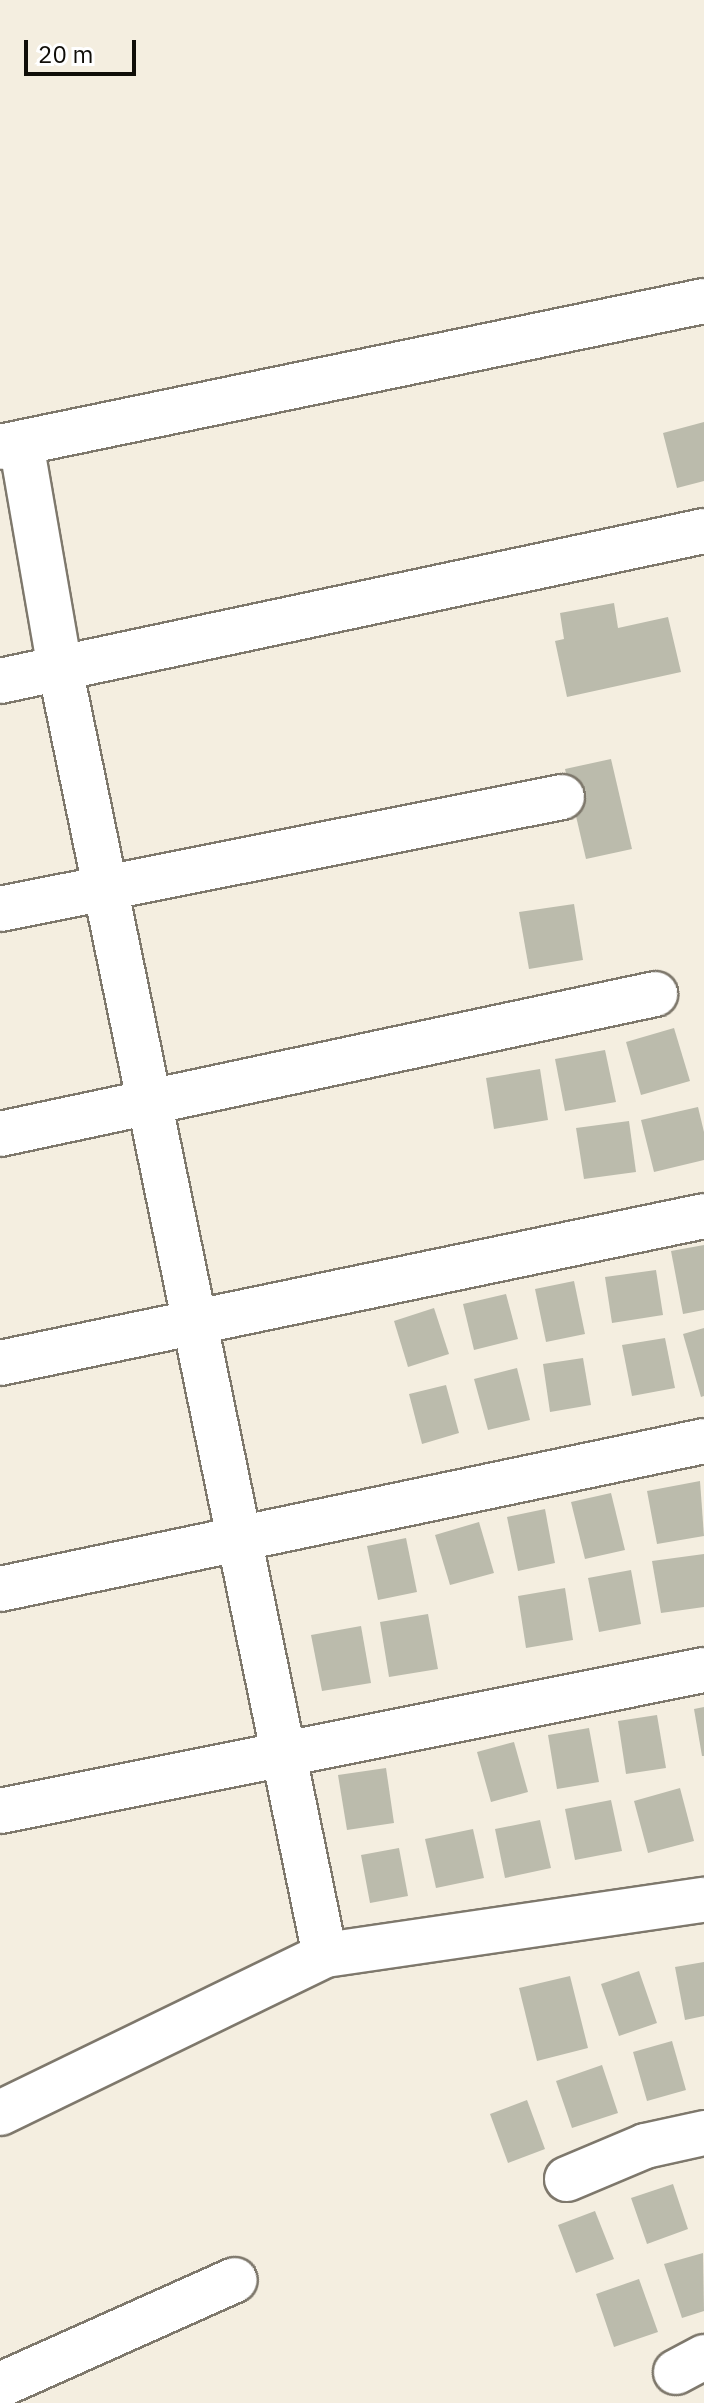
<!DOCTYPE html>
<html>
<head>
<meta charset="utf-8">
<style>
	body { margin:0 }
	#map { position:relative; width:704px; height:2403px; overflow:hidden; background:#f4eee0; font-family:"IBM Plex Sans",sans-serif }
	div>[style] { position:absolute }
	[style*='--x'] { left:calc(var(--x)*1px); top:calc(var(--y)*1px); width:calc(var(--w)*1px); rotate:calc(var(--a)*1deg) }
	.building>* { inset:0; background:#bbbbac }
	.roads { filter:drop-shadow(2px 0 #7e786c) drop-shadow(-2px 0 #7e786c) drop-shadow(0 2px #7e786c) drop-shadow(0 -2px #7e786c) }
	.minor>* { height:44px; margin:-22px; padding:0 22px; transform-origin:22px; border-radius:22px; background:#fff }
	span { translate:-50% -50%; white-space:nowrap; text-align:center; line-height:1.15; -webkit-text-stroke:7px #fff; paint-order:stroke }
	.scale { position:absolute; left:24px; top:40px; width:112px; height:36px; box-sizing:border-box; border:4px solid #100e09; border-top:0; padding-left:10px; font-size:24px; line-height:28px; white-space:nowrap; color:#100e09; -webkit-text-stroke:6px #fff; paint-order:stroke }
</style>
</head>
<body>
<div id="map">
	<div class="building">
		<div style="clip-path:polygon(704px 422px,704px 481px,677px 488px,663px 433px)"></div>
		<div style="clip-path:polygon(614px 603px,618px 628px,668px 617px,681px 672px,567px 697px,555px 641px,564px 639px,560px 613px)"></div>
		<div style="clip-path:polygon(611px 759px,632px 849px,586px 859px,565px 769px)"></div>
		<div style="clip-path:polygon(574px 904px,583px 960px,529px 969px,519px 912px)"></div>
		<div style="clip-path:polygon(674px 1028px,690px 1081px,641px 1095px,626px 1042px)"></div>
		<div style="clip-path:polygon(605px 1050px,616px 1102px,565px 1111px,555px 1059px)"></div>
		<div style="clip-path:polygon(540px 1069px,548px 1120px,494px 1129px,486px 1078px)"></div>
		<div style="clip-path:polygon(698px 1107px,704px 1132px,704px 1160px,654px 1172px,641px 1120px)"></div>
		<div style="clip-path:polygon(629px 1121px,636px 1172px,584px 1179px,576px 1128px)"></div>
		<div style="clip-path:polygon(704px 1245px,704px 1310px,683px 1314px,671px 1251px)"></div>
		<div style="clip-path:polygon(656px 1270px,663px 1315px,612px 1323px,605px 1277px)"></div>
		<div style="clip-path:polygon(574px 1281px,585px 1334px,546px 1342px,535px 1289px)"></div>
		<div style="clip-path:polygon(506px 1294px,518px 1339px,474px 1350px,463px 1304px)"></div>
		<div style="clip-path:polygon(434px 1308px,449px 1354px,408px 1367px,394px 1321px)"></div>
		<div style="clip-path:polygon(704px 1328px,704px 1396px,701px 1397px,683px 1334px)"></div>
		<div style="clip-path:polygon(665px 1338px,675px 1388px,632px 1396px,622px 1345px)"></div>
		<div style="clip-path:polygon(583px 1358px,591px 1405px,550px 1412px,543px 1364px)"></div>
		<div style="clip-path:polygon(517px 1368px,530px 1420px,488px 1430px,474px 1379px)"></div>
		<div style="clip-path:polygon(446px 1385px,459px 1433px,422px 1444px,409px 1394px)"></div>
		<div style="clip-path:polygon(700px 1481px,704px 1536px,657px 1544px,647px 1491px)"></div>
		<div style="clip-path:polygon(611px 1493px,625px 1550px,585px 1559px,571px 1502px)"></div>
		<div style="clip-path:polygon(545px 1509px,555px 1563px,518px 1571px,507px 1517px)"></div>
		<div style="clip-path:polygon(479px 1522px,494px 1573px,450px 1585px,435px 1535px)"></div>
		<div style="clip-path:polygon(406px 1538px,417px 1592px,378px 1600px,367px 1546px)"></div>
		<div style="clip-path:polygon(704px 1554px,704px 1607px,661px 1613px,652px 1561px)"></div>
		<div style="clip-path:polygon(631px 1570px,641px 1624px,599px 1632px,588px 1578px)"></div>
		<div style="clip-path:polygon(565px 1588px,573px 1640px,526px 1648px,518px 1596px)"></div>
		<div style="clip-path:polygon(428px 1614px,438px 1669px,389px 1677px,380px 1622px)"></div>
		<div style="clip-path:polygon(361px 1626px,371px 1683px,322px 1691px,311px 1635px)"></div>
		<div style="clip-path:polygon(704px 1707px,704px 1756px,702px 1756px,694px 1709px)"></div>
		<div style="clip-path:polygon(657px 1715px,666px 1768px,626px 1774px,618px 1721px)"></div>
		<div style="clip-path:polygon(589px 1728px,599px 1782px,557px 1789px,548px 1735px)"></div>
		<div style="clip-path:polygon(514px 1742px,528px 1792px,491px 1802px,477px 1752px)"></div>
		<div style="clip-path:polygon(386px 1768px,394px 1823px,347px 1830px,338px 1775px)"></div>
		<div style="clip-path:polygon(680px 1788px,694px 1841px,648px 1853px,634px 1801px)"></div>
		<div style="clip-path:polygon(611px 1800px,622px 1851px,575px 1860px,565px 1809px)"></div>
		<div style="clip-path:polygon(540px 1820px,551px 1868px,505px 1878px,495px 1829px)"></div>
		<div style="clip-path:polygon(473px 1829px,484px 1878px,436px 1888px,425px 1839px)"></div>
		<div style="clip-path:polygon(399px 1848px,408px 1896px,370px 1903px,361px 1855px)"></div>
		<div style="clip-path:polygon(704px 1962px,704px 2016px,685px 2020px,675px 1967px)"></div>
		<div style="clip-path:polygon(639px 1971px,657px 2023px,619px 2036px,601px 1984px)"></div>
		<div style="clip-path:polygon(570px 1976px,588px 2048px,537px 2061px,519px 1988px)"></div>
		<div style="clip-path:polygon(672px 2041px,686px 2090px,647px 2101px,633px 2052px)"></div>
		<div style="clip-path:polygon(602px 2065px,618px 2113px,572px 2128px,556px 2081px)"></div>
		<div style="clip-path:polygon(527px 2100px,545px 2149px,508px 2163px,490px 2114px)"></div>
		<div style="clip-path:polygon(673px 2184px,688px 2229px,647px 2244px,631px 2198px)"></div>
		<div style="clip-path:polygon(595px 2211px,614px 2259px,576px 2273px,558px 2225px)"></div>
		<div style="clip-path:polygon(703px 2253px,704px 2311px,682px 2318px,664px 2264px)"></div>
		<div style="clip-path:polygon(639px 2279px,658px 2332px,614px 2347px,596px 2294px)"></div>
	</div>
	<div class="roads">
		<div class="minor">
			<div style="--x:21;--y:443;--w:228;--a:80.2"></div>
			<div style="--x:60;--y:668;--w:1314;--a:78.37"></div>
			<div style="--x:0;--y:447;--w:719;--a:-11.72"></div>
			<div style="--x:0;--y:681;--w:720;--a:-12.03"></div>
			<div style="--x:0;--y:909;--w:573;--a:-11.27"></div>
			<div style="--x:0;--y:1134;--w:670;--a:-12.06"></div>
			<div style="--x:0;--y:1363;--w:719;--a:-11.79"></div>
			<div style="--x:0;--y:1589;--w:719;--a:-11.87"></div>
			<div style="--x:0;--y:1811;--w:718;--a:-11.33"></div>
			<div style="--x:0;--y:2113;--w:361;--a:-25.9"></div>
			<div style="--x:325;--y:1955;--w:383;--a:-8.3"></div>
			<div style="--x:567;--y:2179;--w:85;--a:-22.9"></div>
			<div style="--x:645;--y:2146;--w:60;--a:-12.4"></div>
			<div style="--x:676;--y:2372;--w:32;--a:-28"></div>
			<div style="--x:0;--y:2385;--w:257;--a:-24.1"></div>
		</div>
	</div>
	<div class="scale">20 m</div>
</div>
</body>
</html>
